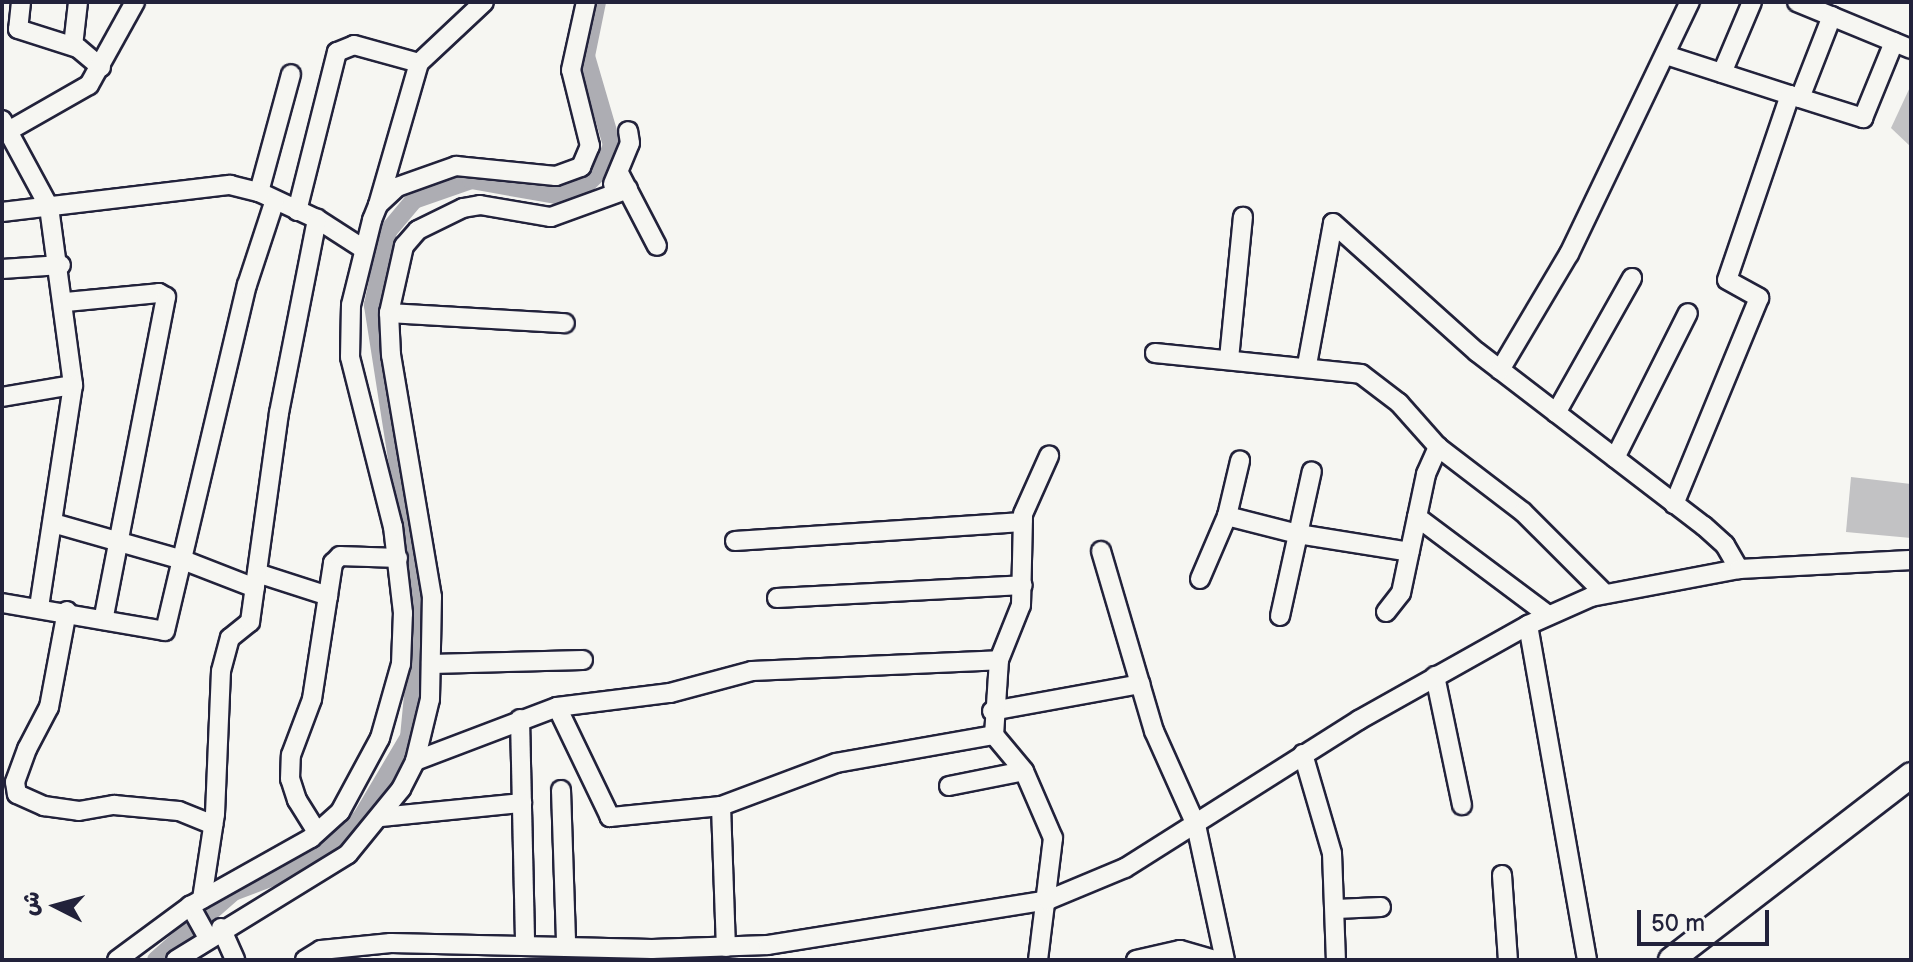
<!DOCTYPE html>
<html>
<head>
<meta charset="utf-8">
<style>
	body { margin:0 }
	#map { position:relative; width:1913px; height:962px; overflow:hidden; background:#f6f6f2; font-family:"Balsamiq Sans","Playpen Sans Arabic",sans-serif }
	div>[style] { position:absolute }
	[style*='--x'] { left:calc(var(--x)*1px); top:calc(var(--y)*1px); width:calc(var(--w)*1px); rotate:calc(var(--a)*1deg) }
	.canal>* { height:18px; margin:-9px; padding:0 9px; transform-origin:9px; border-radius:9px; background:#adadb3 }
	.building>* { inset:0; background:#c2c2c4 }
	.roads { filter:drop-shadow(2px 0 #22223b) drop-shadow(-2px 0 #22223b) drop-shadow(0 2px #22223b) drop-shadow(0 -2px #22223b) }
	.minor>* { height:18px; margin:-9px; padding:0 9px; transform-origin:9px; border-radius:9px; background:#f6f6f2 }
	.major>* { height:24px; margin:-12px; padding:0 12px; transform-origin:12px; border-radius:12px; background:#f6f6f2 }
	span { translate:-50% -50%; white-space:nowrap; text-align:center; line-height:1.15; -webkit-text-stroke:7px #f6f6f2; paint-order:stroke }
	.frame { position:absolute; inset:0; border:4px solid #22223b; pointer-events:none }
	.north { position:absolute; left:16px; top:866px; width:80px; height:80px; -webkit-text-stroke:6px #f6f6f2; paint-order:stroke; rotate:276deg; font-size:22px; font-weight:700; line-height:32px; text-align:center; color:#22223b }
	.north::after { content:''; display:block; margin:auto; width:28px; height:36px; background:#22223b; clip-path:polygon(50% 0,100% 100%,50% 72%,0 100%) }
	.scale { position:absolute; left:1637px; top:910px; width:132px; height:36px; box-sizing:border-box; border:4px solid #22223b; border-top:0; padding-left:10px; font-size:24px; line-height:28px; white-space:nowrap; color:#22223b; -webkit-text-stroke:6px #f6f6f2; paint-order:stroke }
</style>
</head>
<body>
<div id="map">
	<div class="canal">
		<div style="--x:156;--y:960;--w:103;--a:-41.4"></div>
		<div style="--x:233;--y:892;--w:71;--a:-20.7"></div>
		<div style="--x:299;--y:867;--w:79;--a:-38.3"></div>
		<div style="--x:361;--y:818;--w:94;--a:-59.3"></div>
		<div style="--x:409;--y:737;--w:126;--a:-84.5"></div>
		<div style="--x:421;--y:612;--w:311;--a:-98.9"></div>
		<div style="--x:373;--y:305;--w:76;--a:-78.5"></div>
		<div style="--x:388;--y:231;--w:40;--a:-50"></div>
		<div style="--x:414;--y:200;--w:60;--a:-19.3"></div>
		<div style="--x:471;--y:180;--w:86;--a:10"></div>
		<div style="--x:556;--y:195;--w:32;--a:-18"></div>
		<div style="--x:586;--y:185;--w:23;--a:-45"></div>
		<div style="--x:602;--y:169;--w:26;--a:-67"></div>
		<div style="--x:612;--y:145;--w:93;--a:-106.3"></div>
		<div style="--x:586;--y:56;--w:55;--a:-78.5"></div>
	</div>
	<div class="building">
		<div style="clip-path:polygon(1911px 85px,1911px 147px,1891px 128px)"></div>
		<div style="clip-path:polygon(1851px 477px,1911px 484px,1911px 538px,1846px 532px)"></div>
	</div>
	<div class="roads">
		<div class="minor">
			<div style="--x:21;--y:2;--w:27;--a:96"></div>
			<div style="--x:18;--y:29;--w:63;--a:17.6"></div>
			<div style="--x:78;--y:48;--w:30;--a:40"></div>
			<div style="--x:1797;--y:2;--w:123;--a:22.4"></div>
			<div style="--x:73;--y:46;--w:44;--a:-83.5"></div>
			<div style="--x:1666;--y:55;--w:130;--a:17.9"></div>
			<div style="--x:1790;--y:95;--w:195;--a:108.8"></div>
			<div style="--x:1727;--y:280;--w:37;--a:29"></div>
			<div style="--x:1759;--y:298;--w:223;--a:112.4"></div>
			<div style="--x:1722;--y:73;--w:77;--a:-67.1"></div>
			<div style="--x:1790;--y:95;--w:77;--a:17.5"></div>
			<div style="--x:1863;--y:118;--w:82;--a:-67.8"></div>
			<div style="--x:1800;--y:98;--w:88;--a:-68.7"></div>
			<div style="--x:2;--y:120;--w:99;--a:61.6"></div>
			<div style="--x:49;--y:207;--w:180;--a:82.3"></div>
			<div style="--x:73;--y:385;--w:225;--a:98.7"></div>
			<div style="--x:10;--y:130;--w:91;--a:-29.7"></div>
			<div style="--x:89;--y:85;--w:95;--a:-61"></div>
			<div style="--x:619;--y:173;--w:82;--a:62.5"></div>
			<div style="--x:613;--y:184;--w:44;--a:-67.5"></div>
			<div style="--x:630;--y:143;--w:12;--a:-99"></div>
			<div style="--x:259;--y:192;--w:122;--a:-74.8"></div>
			<div style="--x:378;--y:205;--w:148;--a:-73.9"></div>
			<div style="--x:419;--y:63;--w:89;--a:-43.2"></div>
			<div style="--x:297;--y:211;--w:164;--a:-75.9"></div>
			<div style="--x:337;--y:52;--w:18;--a:-22"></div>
			<div style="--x:354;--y:45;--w:67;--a:15.5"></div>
			<div style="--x:2;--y:212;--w:230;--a:-6.8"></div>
			<div style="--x:230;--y:185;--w:30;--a:14"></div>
			<div style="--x:259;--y:192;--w:64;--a:25"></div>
			<div style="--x:317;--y:219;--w:54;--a:32.8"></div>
			<div style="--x:2;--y:269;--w:59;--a:-3.9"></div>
			<div style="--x:66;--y:302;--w:93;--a:-5.5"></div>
			<div style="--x:159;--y:293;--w:8;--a:30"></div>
			<div style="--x:166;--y:297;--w:329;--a:101"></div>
			<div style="--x:389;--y:313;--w:176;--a:3.3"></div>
			<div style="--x:1155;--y:353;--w:207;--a:5.8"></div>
			<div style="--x:1361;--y:374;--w:48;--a:37.3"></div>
			<div style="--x:1399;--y:403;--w:59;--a:48.4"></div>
			<div style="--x:1438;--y:447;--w:107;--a:37.4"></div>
			<div style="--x:1523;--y:512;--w:115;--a:45"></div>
			<div style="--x:1229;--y:359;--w:143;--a:-84.4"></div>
			<div style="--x:1307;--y:365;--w:144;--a:-79.6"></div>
			<div style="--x:1333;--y:223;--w:193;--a:41.9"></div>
			<div style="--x:1477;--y:352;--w:286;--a:37.5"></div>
			<div style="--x:1704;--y:526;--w:28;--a:42"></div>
			<div style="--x:1725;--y:545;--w:28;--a:60"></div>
			<div style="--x:1500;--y:370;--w:135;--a:-59.3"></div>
			<div style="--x:1569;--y:254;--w:280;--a:-64.4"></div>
			<div style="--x:2;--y:397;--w:72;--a:-9.6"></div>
			<div style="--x:1556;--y:413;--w:155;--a:-60.6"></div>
			<div style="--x:1615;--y:458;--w:162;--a:-63.3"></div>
			<div style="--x:1227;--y:516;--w:73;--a:14.2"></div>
			<div style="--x:1298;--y:534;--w:113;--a:9.1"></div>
			<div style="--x:1417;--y:517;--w:164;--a:36.8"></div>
			<div style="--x:53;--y:523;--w:135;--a:15.9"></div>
			<div style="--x:183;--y:560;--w:77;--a:21.3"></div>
			<div style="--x:735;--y:541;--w:288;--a:-3.8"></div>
			<div style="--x:1101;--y:551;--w:188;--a:73.6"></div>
			<div style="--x:1154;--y:731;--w:103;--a:65.9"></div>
			<div style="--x:1196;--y:825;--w:138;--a:77.9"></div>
			<div style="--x:257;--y:573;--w:75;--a:17.9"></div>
			<div style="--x:1200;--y:579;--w:69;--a:-66.8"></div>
			<div style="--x:1227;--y:516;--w:57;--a:-76.7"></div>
			<div style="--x:777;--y:598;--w:246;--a:-3"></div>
			<div style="--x:2;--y:603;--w:165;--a:9.7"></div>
			<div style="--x:165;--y:631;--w:356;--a:-76.7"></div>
			<div style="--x:247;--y:285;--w:89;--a:-71.8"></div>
			<div style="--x:67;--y:611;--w:98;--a:100.6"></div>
			<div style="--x:49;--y:707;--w:47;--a:117.6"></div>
			<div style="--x:27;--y:749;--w:35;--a:110"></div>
			<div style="--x:15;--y:782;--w:12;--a:81"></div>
			<div style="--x:17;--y:794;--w:30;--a:24"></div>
			<div style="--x:44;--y:806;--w:35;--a:8"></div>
			<div style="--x:79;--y:811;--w:36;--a:-10"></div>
			<div style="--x:114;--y:805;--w:65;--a:5.3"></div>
			<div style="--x:179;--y:811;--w:37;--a:22"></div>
			<div style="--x:1386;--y:612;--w:24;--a:-52"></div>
			<div style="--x:1401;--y:593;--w:122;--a:-78.1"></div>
			<div style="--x:1426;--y:474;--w:30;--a:-66"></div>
			<div style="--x:1280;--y:616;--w:148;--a:-77.6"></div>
			<div style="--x:1528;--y:625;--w:340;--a:80"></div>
			<div style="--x:999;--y:660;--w:59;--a:-68.2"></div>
			<div style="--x:1021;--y:605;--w:91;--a:-88.7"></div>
			<div style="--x:1023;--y:514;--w:64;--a:-65.9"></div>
			<div style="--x:431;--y:664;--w:152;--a:-1.5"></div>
			<div style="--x:1435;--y:676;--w:132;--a:78.2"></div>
			<div style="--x:992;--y:711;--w:151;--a:-10.3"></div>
			<div style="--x:520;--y:719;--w:224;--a:88.7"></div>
			<div style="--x:994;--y:735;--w:47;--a:50.2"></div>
			<div style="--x:1024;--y:771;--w:73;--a:66.6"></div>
			<div style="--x:1053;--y:838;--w:123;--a:97"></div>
			<div style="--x:1303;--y:754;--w:103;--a:73.7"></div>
			<div style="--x:1332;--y:853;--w:107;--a:87.9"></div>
			<div style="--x:415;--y:761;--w:152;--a:-20.8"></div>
			<div style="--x:557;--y:707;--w:114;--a:-7.1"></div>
			<div style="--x:670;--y:693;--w:85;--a:-15"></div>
			<div style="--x:752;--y:671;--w:247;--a:-2.5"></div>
			<div style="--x:999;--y:660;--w:75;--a:93.8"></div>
			<div style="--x:994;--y:735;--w:160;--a:170"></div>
			<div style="--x:836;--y:763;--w:123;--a:159.5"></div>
			<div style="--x:721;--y:806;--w:112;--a:174.3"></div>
			<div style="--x:610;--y:817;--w:122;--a:-115.7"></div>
			<div style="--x:949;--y:786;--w:76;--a:-11.3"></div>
			<div style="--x:561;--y:790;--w:154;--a:88.1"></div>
			<div style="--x:721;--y:806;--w:141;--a:88"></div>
			<div style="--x:381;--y:817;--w:142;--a:-5.7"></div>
			<div style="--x:317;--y:832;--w:38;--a:-122"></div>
			<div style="--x:297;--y:800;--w:22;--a:-108"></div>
			<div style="--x:290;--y:779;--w:24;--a:-88"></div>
			<div style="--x:291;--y:755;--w:60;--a:-69.4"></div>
			<div style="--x:312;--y:699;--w:138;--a:-81.2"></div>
			<div style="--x:333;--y:563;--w:10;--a:-45"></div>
			<div style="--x:340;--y:556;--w:58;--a:2"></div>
			<div style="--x:1502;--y:875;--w:85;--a:86"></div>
			<div style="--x:202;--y:899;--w:86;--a:-81.3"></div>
			<div style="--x:215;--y:814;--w:143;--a:-87.6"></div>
			<div style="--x:221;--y:671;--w:34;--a:-75"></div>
			<div style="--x:230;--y:638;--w:26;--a:-39"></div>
			<div style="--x:250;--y:622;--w:211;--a:-82.1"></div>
			<div style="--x:279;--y:413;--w:198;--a:-78.9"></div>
			<div style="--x:1336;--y:909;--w:45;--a:-2.5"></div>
			<div style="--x:221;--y:928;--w:35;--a:66"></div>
			<div style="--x:208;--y:938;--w:37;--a:-119"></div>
			<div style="--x:190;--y:906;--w:139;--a:-29.3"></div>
			<div style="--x:311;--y:838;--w:39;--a:-42"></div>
			<div style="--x:340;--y:812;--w:84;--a:-61.6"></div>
			<div style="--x:380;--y:738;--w:77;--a:-74.2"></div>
			<div style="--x:401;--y:664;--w:51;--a:-87.8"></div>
			<div style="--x:403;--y:613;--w:87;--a:-96.6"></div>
			<div style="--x:393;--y:527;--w:175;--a:-104.2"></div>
			<div style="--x:350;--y:357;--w:52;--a:-88.9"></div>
			<div style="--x:351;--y:305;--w:88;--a:-76.1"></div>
			<div style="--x:372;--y:220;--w:16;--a:-68"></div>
			<div style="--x:378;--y:205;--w:26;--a:-43"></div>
			<div style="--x:397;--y:187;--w:63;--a:-19.6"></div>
			<div style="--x:456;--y:166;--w:100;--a:5.7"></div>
			<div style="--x:556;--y:176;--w:27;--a:-20"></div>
			<div style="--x:581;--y:167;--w:23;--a:-67"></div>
			<div style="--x:590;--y:146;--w:78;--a:-104"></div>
			<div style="--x:571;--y:70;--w:70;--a:-77.6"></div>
			<div style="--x:117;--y:960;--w:91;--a:-36.5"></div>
			<div style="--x:176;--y:960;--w:202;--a:-31.6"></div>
			<div style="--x:348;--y:854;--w:84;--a:-50.8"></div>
			<div style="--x:401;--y:789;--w:31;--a:-63"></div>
			<div style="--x:415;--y:761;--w:64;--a:-76.4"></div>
			<div style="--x:430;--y:699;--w:102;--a:-88.9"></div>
			<div style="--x:432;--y:597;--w:245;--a:-99.6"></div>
			<div style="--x:391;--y:355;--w:42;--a:-92.7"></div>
			<div style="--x:389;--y:313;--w:69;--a:-77.4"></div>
			<div style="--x:404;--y:246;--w:21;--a:-49"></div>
			<div style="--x:418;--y:230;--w:50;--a:-26.1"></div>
			<div style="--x:463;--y:208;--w:17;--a:-10"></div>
			<div style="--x:480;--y:205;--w:72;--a:9.6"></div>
			<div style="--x:551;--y:217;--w:82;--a:-20"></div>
			<div style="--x:305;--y:960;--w:19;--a:-32"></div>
			<div style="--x:321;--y:950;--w:70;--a:-5.7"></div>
			<div style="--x:391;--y:943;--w:261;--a:1.3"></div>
			<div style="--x:652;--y:949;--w:116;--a:-2"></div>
			<div style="--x:768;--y:945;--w:284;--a:-9.1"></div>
			<div style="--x:1048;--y:900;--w:83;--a:-22.6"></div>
			<div style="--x:1125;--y:868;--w:277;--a:-32.3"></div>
			<div style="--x:1359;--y:720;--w:194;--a:-29.3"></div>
			<div style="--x:1528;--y:625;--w:69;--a:-24"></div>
			<div style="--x:1591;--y:597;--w:151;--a:-10.7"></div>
			<div style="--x:1739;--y:569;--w:172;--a:-3"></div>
			<div style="--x:1136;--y:960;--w:45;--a:-12.8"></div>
			<div style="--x:1180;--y:950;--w:36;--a:16"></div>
		</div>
		<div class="major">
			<div style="--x:1671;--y:960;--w:303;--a:-37.6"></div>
		</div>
	</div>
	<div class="frame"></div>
	<div class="north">ش</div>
	<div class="scale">50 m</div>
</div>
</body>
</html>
